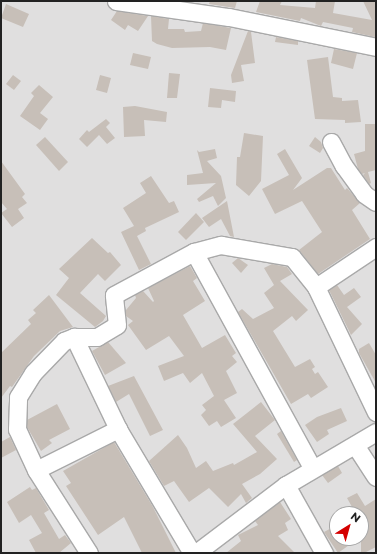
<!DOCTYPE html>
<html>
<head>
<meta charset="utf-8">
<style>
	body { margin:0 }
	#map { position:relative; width:377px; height:554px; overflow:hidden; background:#f2efe9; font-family:Montserrat,sans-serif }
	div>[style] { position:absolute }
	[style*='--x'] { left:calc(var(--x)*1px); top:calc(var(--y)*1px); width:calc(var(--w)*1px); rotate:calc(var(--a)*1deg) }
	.residential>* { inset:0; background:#e0dfdf }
	.building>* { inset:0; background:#c7bfb8 }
	.roads { filter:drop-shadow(1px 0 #a9a9a9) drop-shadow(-1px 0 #a9a9a9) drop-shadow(0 1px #a9a9a9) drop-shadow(0 -1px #a9a9a9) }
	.minor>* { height:17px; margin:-8.5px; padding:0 8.5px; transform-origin:8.5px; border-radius:8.5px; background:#fff }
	span { translate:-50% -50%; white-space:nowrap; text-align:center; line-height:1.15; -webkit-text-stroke:4px #fff; paint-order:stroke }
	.frame { position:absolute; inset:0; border:2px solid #222; pointer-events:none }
	.north { position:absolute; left:329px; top:506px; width:40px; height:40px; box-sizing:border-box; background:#fff; border:1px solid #a7a7a7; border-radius:50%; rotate:37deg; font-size:11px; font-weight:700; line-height:16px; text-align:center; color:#222 }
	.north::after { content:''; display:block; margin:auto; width:14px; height:18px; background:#d40000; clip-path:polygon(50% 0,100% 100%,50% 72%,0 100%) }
</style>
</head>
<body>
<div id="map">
	<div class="residential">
		<div style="clip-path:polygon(evenodd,1px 1px,376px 1px,376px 553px,1px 553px,1px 1px,337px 514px,361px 514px,361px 538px,337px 538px,337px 514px)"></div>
	</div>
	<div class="building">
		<div style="clip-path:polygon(210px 1px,237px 1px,235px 8px,209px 4px)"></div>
		<div style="clip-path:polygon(260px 1px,282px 1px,280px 5px,315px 8px,316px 1px,335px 1px,333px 13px,372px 20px,363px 1px,376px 1px,375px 37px,352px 32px,353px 28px,323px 22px,321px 26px,301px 18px,300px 21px,256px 12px)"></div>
		<div style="clip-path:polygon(6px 4px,29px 14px,23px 27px,1px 18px)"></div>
		<div style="clip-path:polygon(117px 11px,148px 16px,138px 31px,128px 25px,125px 30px,111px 20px)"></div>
		<div style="clip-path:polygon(151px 16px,169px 19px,168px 29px,184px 29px,185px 32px,201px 31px,203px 23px,231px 28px,226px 50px,210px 47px,172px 48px,157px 44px,152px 41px)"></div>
		<div style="clip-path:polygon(248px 31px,251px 32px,255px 63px,241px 65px,244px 81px,232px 83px,231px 75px)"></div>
		<div style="clip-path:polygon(276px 37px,298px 41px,298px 45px,275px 42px)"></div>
		<div style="clip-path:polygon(334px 49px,357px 53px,353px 69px,331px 63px)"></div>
		<div style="clip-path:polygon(133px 53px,151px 57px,148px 69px,130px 65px)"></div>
		<div style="clip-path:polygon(328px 57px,333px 97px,342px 98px,342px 101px,358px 100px,361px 122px,345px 123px,345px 120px,315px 119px,307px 60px)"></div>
		<div style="clip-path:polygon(169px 73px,180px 74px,177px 98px,167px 98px)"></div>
		<div style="clip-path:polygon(13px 75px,21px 81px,14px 90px,6px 84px)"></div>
		<div style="clip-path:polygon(100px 75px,111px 78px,107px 93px,96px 90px)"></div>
		<div style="clip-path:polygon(39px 85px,53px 97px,40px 113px,48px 119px,40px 130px,20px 116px,34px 96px,31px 93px)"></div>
		<div style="clip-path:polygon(210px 88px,236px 91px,235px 102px,222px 100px,221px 108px,208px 107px)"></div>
		<div style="clip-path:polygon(135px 106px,167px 112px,166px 122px,144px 120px,145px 136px,124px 137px,123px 107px)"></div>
		<div style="clip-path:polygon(106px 119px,110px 123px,106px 127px,115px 138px,107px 144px,99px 135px,87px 147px,79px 139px,87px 130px,89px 132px)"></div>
		<div style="clip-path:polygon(365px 124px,376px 124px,376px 170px,368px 172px,371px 183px,369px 184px,363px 175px,365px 173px,362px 174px,358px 169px,354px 154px,365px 151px)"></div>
		<div style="clip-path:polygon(244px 133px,263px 136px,261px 181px,249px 196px,236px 185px,237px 157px,240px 157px)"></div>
		<div style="clip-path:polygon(45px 137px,68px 162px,59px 171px,36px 145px)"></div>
		<div style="clip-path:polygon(315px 137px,321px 142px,323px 148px,320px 153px,309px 146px)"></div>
		<div style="clip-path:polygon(215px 149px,217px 158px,207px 161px,221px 176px,226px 198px,218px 206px,213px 196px,199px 202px,197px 199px,216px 183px,187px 185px,187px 175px,203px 173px,197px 150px,199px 152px)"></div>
		<div style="clip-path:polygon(285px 149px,302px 178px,293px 190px,327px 168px,331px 168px,345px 190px,347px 188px,360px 203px,352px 210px,370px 239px,318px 274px,299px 250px,322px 232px,302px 201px,275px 214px,262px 189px,289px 175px,277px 154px)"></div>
		<div style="clip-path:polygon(1px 161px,25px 194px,22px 197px,27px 203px,18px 209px,24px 218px,12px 227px,1px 213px,7px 209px,1px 202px)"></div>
		<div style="clip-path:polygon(151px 176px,169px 203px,174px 201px,179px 212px,145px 228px,146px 231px,137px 236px,151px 264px,139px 270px,121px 232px,134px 226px,123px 208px,146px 193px,140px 183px)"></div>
		<div style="clip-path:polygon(227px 201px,234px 237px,230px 236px,221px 219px,209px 227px,202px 218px)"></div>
		<div style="clip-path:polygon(196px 213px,204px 222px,186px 240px,178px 232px)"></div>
		<div style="clip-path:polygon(92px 238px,108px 253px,110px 252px,121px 265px,105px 281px,98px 274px,80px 293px,106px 316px,103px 321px,95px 327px,56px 295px,69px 278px,59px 269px)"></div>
		<div style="clip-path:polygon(238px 258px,248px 265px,241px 273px,232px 263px)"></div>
		<div style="clip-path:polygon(272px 264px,287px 267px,292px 274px,280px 281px,308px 310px,296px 321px,292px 316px,273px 331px,295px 367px,310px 359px,315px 367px,312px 369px,315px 374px,318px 372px,328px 387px,311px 398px,308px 394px,291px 404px,238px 312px,242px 309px,253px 319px,274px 308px,264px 293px,274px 285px,264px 268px)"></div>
		<div style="clip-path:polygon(190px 266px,197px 278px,193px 281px,205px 301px,183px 315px,202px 348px,225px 335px,236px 353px,232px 356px,237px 362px,226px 371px,237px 393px,224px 400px,236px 418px,221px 427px,217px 421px,209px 426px,201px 415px,206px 410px,202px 405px,214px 396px,202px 373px,190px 383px,183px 373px,164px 381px,158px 366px,184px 356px,169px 336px,146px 350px,128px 325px,133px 321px,126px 316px,126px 310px,136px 298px,135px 295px,143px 291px,153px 302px,154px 301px,148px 288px)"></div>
		<div style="clip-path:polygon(337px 285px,344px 295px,354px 288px,361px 297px,347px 307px,362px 324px,351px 335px,329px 290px)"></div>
		<div style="clip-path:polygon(49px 295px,73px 327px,60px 331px,34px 356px,12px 387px,10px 386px,1px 398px,1px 353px,31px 324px,28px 320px,36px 313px,33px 310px)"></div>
		<div style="clip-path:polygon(108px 342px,126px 363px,105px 375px,92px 351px)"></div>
		<div style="clip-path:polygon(369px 343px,376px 355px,376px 383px,359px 353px,359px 349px)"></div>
		<div style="clip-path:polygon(134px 376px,163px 430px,150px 436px,129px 394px,116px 402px,108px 386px)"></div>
		<div style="clip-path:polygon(261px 402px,275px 420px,255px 436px,277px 459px,260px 474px,242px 484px,252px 498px,246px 503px,241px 494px,228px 507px,209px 488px,189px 502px,174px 481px,164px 486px,149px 461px,178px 435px,187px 448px,196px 468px,206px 461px,213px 471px,233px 463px,234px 465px,257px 452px,233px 424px)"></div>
		<div style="clip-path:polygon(57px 404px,70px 429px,49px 440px,52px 443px,41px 451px,27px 427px,27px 420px)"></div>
		<div style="clip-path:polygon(341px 408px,347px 421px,327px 430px,329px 434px,317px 442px,305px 425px,317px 417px)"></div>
		<div style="clip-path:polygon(281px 431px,297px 460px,294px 462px,277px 434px)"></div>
		<div style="clip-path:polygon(10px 437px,16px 450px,1px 458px,1px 442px)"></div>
		<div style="clip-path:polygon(114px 442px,153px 507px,176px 553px,142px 553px,124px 517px,98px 535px,66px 486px,71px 483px,63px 471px)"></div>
		<div style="clip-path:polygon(338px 466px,342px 473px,328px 483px,322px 475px)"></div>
		<div style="clip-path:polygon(30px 487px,32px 490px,36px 488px,49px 510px,44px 513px,59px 539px,65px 535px,71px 543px,59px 553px,36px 553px,29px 540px,42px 533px,31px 515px,19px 523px,7px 502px)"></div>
		<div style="clip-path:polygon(357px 493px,365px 506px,376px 499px,376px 547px,364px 553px,361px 553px,361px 514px,356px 514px,347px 498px)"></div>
		<div style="clip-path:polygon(280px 502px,291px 519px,285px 523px,288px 530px,278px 536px,295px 553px,226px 553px,241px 541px,238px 535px,258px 525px,255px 521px)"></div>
		<div style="clip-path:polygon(337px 525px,337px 538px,359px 538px,338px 553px,324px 532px)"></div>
	</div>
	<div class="roads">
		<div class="minor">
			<div style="--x:116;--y:1;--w:114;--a:8.1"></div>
			<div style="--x:229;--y:17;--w:150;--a:11.5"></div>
			<div style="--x:331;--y:142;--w:27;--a:62"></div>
			<div style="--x:344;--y:166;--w:34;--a:54"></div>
			<div style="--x:364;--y:194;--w:14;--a:34"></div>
			<div style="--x:194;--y:252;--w:28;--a:-15"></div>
			<div style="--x:221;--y:245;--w:72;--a:9.6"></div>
			<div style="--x:292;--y:257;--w:38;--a:51"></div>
			<div style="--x:316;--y:287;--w:139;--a:64.4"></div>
			<div style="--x:316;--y:287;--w:72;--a:-33.7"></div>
			<div style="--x:74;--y:337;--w:102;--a:64.4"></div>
			<div style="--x:118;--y:429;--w:144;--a:59.2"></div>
			<div style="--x:355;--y:445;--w:38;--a:57"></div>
			<div style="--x:36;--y:470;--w:92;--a:-26.6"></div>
			<div style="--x:286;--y:485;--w:78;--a:60.8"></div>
			<div style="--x:89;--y:553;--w:98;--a:-122.6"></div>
			<div style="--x:36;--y:470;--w:45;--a:-114.9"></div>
			<div style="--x:17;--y:429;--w:32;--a:-88"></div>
			<div style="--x:18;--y:397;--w:28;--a:-58"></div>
			<div style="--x:33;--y:373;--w:45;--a:-45.9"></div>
			<div style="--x:64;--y:341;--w:11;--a:-22"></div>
			<div style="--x:74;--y:337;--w:23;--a:0"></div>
			<div style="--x:97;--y:337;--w:23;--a:-31"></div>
			<div style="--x:117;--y:325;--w:30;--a:-96"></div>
			<div style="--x:114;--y:295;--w:91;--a:-28.3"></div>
			<div style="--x:194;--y:252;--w:247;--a:61.3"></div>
			<div style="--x:196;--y:553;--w:113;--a:-37.1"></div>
			<div style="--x:286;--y:485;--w:104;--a:-30.5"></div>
		</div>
	</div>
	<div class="frame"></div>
	<div class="north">N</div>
</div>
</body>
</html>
